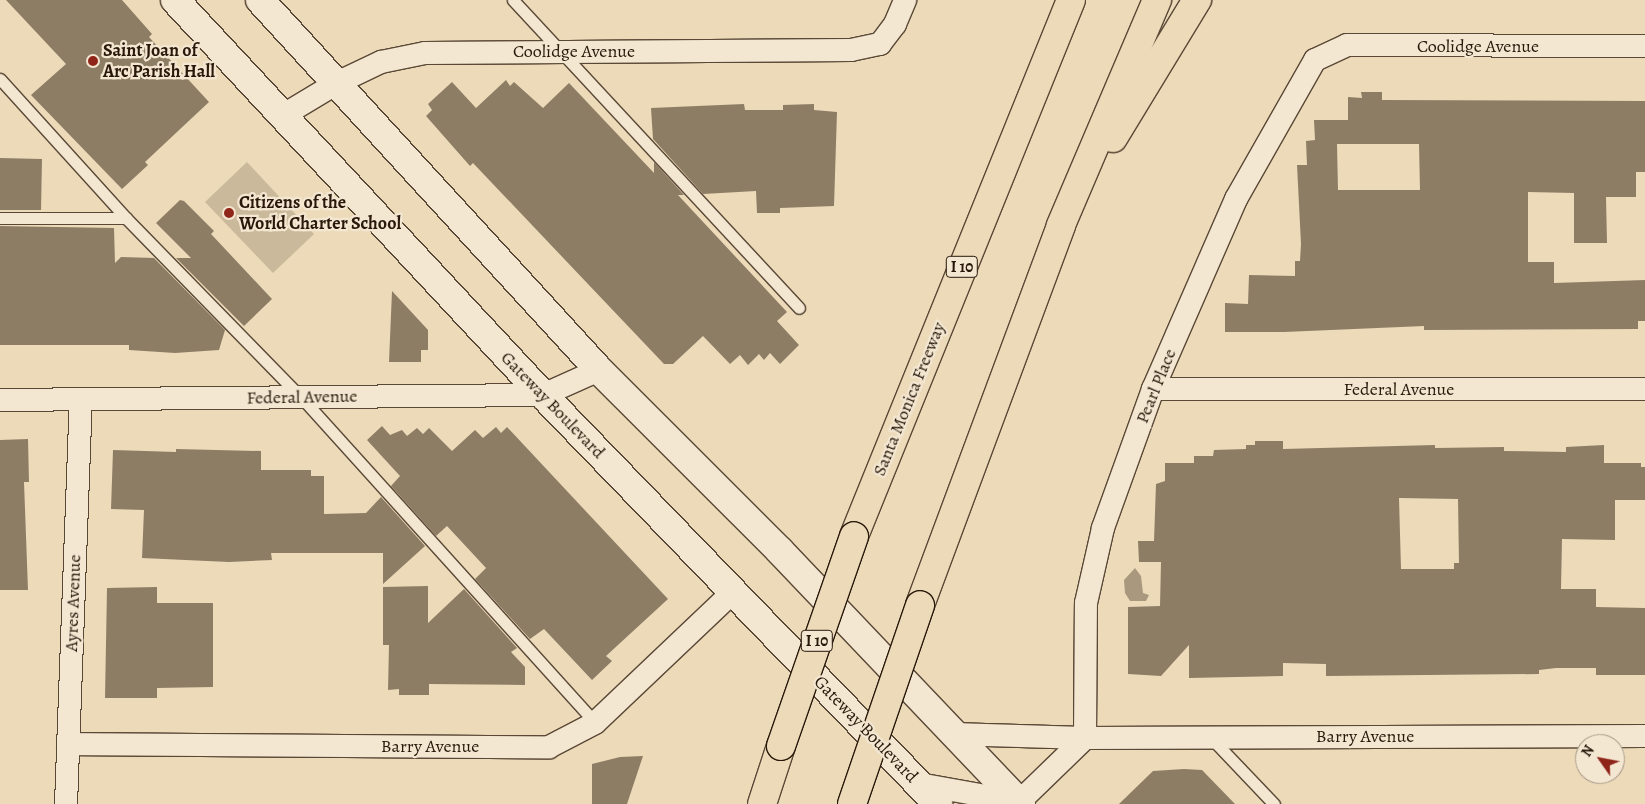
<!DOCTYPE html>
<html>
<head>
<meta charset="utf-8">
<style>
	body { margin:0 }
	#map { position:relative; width:1645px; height:804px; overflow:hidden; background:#ecdab9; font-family:Alegreya,serif }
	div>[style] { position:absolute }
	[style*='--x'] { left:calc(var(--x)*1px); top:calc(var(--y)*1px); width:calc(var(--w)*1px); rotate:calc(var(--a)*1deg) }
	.green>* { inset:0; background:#cbb99b }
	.water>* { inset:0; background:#aa987e }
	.building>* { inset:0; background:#8e7d65 }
	.roads { filter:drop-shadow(1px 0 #5a4836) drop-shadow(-1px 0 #5a4836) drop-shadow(0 1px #5a4836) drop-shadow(0 -1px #5a4836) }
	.service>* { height:11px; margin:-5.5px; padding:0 5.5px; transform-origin:5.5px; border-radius:5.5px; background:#f3e7d2 }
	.minor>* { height:22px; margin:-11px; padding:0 11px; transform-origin:11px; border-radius:11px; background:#f3e7d2 }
	.secondary>* { height:28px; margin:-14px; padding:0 14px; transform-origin:14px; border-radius:14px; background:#f3e7d2 }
	.motorway>* { height:28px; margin:-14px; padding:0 14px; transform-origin:14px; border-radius:14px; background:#ecdab9 }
	.bridges { filter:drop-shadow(1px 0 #29180a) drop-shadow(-1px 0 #29180a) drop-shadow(0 1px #29180a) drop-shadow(0 -1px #29180a) }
	.motorway-bridge>* { height:28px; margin:-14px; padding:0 14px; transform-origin:14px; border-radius:14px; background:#ecdab9 }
	.dots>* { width:14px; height:14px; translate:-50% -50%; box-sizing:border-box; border:2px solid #f3e7d2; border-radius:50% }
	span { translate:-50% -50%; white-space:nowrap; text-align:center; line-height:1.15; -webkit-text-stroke:4.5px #f3e7d2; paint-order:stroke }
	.shield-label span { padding:1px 4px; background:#f3e7d2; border:1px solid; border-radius:4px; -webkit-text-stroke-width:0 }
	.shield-label { font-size:16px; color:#29180a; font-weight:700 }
	.street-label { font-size:18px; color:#29180a }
	.poi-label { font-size:18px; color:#29180a; font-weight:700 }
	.left { translate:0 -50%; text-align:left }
	.north { position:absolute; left:1575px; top:734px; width:50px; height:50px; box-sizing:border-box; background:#f3e7d2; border:1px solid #a29482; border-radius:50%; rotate:303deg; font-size:14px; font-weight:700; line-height:20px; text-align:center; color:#29180a }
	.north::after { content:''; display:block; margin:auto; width:18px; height:22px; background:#8f2418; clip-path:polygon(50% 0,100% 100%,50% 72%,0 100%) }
</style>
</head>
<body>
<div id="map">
	<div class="green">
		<div style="clip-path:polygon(247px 162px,314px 234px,273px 273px,205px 202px)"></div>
	</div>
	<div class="water">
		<div style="clip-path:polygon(1135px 568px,1141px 576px,1143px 593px,1149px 595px,1146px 601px,1130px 601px,1125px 593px,1124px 580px)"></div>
	</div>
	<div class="building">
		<div style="clip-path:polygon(6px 0,122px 0,152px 34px,149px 37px,209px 102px,145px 162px,148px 165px,122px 189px,31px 95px,66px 64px)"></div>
		<div style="clip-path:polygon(506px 80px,510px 86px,514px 82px,543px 108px,569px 83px,654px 173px,654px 162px,684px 195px,678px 195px,787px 312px,777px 321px,799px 345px,780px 364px,770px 353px,764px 360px,759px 354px,748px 365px,740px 355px,730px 364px,703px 336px,673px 364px,664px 364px,473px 163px,470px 166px,426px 116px,432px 110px,428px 104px,452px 82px,476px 108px)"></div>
		<div style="clip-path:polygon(evenodd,1361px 92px,1382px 92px,1382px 100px,1645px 101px,1645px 172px,1636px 172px,1636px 197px,1606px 197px,1607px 243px,1574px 243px,1574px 193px,1528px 192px,1528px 262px,1554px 262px,1554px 283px,1645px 280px,1645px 321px,1638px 321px,1638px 329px,1424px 330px,1424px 326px,1284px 332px,1225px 332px,1225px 303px,1248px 304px,1249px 275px,1295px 276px,1295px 261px,1300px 261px,1301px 244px,1297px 165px,1307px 165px,1306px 141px,1315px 140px,1314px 120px,1348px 120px,1348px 97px,1362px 98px,1361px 92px,1337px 144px,1419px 144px,1420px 190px,1338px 190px,1337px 144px)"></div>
		<div style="clip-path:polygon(744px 104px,745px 110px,783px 110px,783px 105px,814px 104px,814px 110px,837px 112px,834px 206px,780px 208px,780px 213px,757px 213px,756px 191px,703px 194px,653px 139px,651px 108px)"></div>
		<div style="clip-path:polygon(0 158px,42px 159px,41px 210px,0 210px)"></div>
		<div style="clip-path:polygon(180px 200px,184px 201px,214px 231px,211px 234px,272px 299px,244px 326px,176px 258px,191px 258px,156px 223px)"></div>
		<div style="clip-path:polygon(0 226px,114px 228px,115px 263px,121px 257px,154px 258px,225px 330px,219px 350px,175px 353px,129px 350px,129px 345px,0 345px)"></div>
		<div style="clip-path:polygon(392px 291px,428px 330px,428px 350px,421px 350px,421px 362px,389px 362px)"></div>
		<div style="clip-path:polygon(382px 426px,390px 435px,402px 430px,407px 436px,417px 428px,423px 434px,429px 428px,452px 451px,475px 430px,483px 438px,496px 427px,501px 433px,507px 427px,668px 599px,606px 656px,612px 661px,592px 680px,544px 629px,530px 639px,475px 579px,486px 568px,447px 526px,436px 536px,391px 486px,400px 476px,367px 440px)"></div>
		<div style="clip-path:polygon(28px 439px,29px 482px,24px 482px,28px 590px,0 590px,0 440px)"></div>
		<div style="clip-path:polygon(evenodd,1255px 441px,1283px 441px,1283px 449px,1435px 445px,1435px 448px,1504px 447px,1504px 451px,1566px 452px,1566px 447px,1604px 445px,1604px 463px,1641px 463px,1641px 467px,1645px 467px,1645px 500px,1615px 500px,1615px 540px,1562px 539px,1561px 589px,1596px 589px,1596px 607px,1645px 608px,1645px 675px,1596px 675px,1596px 668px,1556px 668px,1539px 670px,1539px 674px,1326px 676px,1326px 664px,1283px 663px,1283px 676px,1189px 678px,1189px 645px,1161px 676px,1128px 674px,1128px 607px,1160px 606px,1161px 562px,1139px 562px,1138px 541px,1154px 541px,1156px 484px,1165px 481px,1165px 463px,1194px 463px,1194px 456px,1213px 456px,1214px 450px,1246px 449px,1246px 445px,1255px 445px,1255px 441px,1399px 498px,1458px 499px,1459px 563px,1454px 563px,1454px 569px,1401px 569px,1399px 498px)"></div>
		<div style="clip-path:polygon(176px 449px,261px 451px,261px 470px,311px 470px,311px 476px,324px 476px,324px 514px,366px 513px,381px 497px,425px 546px,383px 584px,383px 553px,271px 553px,272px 560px,229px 562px,142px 558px,144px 510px,111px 509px,113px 450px,176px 452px)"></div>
		<div style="clip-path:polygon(428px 586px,428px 623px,464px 589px,517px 648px,511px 652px,525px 667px,525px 685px,429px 684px,429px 695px,399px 695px,399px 689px,388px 690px,389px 645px,383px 645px,383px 587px)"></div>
		<div style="clip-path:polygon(157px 587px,157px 603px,213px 603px,213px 687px,157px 688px,157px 698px,105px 698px,107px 588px)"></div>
		<div style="clip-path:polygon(643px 756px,627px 804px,592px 804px,592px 764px,620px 757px)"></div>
		<div style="clip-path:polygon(1184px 769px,1202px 770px,1235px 804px,1119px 804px,1153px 771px)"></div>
	</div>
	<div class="roads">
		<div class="service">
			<div style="--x:513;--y:0;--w:420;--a:47.1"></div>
			<div style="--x:0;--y:79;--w:188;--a:47.8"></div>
			<div style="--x:126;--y:218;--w:249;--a:45.7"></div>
			<div style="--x:300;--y:396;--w:440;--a:47.9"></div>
			<div style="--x:0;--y:218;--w:126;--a:0"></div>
			<div style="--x:1212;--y:739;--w:90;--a:46.4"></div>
		</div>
		<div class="minor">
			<div style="--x:282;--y:116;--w:64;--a:-31"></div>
			<div style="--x:337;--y:83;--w:49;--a:-25.5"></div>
			<div style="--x:381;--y:62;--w:45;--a:-11.6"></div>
			<div style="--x:425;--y:53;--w:426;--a:-0.4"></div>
			<div style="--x:851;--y:50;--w:30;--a:-12"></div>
			<div style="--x:880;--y:44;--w:25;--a:-53"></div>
			<div style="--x:895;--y:24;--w:26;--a:-67"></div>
			<div style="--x:1153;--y:389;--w:492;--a:0"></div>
			<div style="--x:0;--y:400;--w:543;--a:-0.53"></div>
			<div style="--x:543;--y:395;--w:61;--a:-24.1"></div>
			<div style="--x:953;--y:734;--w:132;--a:1.7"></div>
			<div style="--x:1085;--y:738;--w:560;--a:-0.2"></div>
			<div style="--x:1085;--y:738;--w:135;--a:-89.6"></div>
			<div style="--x:1086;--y:603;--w:77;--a:-77.2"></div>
			<div style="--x:1103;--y:528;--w:148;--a:-70.2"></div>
			<div style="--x:1153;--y:389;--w:207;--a:-66.4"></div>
			<div style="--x:1236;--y:199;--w:160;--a:-60.4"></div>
			<div style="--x:1315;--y:60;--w:35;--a:-25"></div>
			<div style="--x:1347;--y:45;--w:298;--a:0.2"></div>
			<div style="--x:68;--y:744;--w:481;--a:0.4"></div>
			<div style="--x:549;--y:747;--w:52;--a:-27.6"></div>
			<div style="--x:595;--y:723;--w:192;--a:-43.5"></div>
			<div style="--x:919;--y:784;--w:102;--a:10.2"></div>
			<div style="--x:1019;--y:802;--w:92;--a:-44.1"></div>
			<div style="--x:66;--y:804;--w:403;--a:-87.9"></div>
		</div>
		<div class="secondary">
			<div style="--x:175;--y:0;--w:540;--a:47.03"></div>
			<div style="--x:543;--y:395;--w:569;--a:46"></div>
			<div style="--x:260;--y:0;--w:502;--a:47.5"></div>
			<div style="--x:599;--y:370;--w:255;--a:45"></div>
			<div style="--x:779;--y:550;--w:351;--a:46.4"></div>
		</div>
		<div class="motorway">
			<div style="--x:1113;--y:138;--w:162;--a:-58.7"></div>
			<div style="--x:854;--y:536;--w:578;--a:-67.96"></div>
			<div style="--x:920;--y:605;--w:405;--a:-69.6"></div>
			<div style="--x:1061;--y:225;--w:245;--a:-66.9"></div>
			<div style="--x:762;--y:804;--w:61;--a:-71.9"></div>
		</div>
	</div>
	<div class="bridges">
		<div class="motorway-bridge">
			<div style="--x:781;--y:746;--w:222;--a:-70.8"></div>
			<div style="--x:852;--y:804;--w:210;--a:-71.1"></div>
		</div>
	</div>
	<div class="dots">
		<div style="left:93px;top:61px;background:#8f2418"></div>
		<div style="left:229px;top:213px;background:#8f2418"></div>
	</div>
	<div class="shield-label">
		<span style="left:962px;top:267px">I 10</span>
		<span style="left:817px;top:641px">I 10</span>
	</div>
	<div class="street-label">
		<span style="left:1478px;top:46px">Coolidge Avenue</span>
		<span style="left:574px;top:51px">Coolidge Avenue</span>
		<span style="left:1156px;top:386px;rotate:-68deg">Pearl Place</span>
		<span style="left:1399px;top:389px">Federal Avenue</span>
		<span style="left:302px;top:397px;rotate:-1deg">Federal Avenue</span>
		<span style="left:909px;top:399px;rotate:-68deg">Santa Monica Freeway</span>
		<span style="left:553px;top:405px;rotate:46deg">Gateway Boulevard</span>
		<span style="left:73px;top:603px;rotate:-88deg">Ayres Avenue</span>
		<span style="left:866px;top:729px;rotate:46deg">Gateway Boulevard</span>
		<span style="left:1365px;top:736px">Barry Avenue</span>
		<span style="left:430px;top:746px">Barry Avenue</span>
	</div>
	<div class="poi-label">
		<span class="left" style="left:103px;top:61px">Saint Joan of<br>Arc Parish Hall</span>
		<span class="left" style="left:239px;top:213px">Citizens of the<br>World Charter School</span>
	</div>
	<div class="north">N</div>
</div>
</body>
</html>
